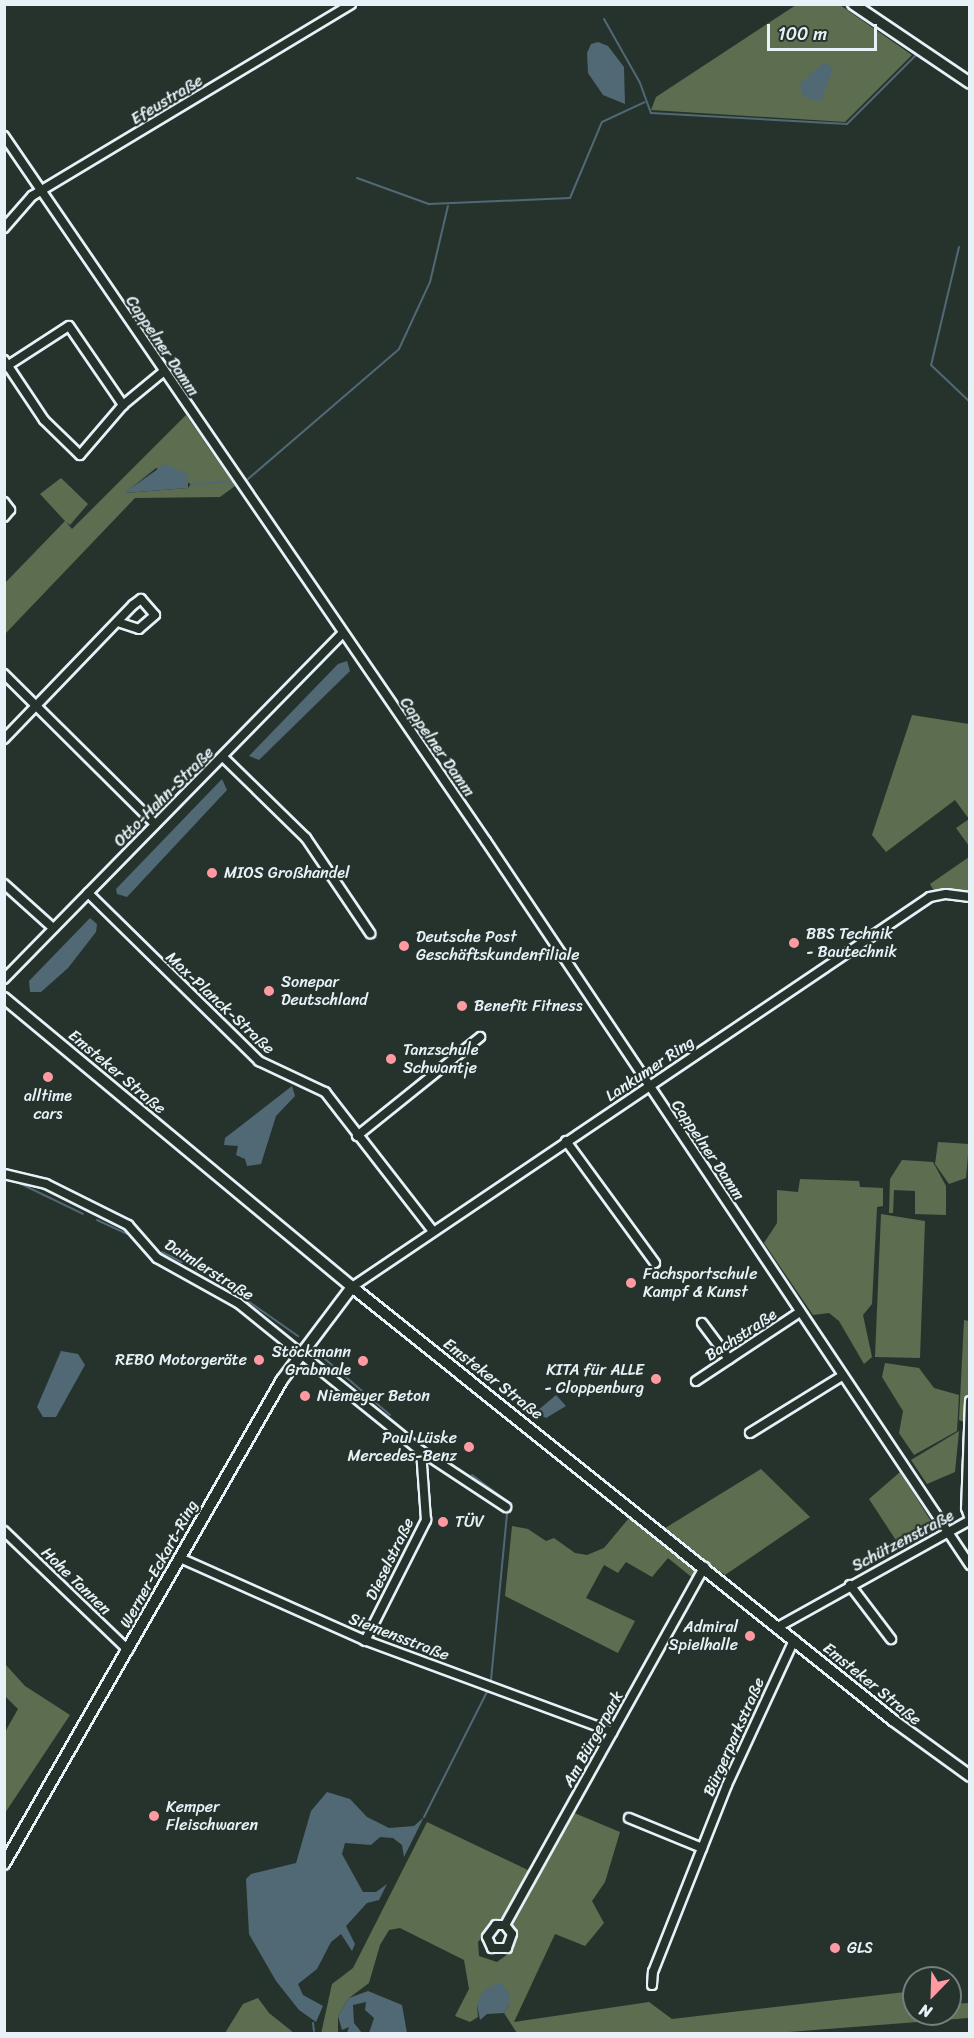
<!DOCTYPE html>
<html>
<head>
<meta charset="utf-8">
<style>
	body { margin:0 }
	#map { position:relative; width:974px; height:2038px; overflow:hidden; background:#26332d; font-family:Sriracha,sans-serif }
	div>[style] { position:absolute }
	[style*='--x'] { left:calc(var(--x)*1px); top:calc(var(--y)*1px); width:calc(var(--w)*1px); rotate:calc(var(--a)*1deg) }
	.green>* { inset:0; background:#5d6e50 }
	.water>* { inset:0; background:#506975 }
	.stream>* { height:2px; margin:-1px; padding:0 1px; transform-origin:1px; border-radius:1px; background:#506975 }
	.roads { filter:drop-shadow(2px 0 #e8f1f8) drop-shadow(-2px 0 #e8f1f8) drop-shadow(0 2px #e8f1f8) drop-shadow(0 -2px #e8f1f8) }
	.street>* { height:8px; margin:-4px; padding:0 4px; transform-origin:4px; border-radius:4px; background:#26332d }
	.secondary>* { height:10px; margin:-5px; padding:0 5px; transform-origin:5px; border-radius:5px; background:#26332d }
	.dots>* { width:16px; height:16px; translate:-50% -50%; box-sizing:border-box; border:3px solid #26332d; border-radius:50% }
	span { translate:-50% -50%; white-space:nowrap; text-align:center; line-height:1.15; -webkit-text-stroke:4.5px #26332d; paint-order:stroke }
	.street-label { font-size:16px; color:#e8f1f8 }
	.poi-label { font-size:16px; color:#e8f1f8 }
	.left { translate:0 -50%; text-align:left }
	.right { translate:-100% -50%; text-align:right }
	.frame { position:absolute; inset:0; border:6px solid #e8f1f8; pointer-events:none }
	.north { position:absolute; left:902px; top:1966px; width:60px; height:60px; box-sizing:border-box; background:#26332d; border:2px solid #747f7e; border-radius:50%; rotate:203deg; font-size:16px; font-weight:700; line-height:24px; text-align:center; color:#e8f1f8 }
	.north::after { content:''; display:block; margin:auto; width:21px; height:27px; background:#ff9aa2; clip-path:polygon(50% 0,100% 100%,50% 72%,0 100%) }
	.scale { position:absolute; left:767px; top:24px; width:110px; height:27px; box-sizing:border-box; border:3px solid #e8f1f8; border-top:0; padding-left:8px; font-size:18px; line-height:21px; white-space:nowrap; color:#e8f1f8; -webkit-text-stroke:4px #26332d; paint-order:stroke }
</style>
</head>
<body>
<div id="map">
	<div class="green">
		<div style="clip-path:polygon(796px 5px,840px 5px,912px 55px,845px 122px,651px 110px,656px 97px)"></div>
		<div style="clip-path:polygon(evenodd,186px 415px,235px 486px,220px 497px,135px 498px,5px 634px,5px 583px,65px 521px,40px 494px,61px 478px,88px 504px,70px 525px,66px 522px,72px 529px,186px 415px,156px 468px,191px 484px,188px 488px,125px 493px,156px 468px)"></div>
		<div style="clip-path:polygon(912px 715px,969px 724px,969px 846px,956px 828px,969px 819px,955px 800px,886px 852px,872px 835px)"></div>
		<div style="clip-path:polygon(969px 857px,969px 892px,934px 891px,930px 884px)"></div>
		<div style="clip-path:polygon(938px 1142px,969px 1144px,966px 1178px,949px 1184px,935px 1164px)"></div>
		<div style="clip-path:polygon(902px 1160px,933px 1162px,946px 1186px,946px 1215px,915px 1214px,915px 1191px,894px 1190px,893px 1213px,889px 1213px,890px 1179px)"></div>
		<div style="clip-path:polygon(800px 1179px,859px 1181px,860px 1187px,883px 1188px,883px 1206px,877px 1207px,872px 1304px,863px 1315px,872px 1357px,864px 1364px,839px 1321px,829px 1313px,813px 1315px,764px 1243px,777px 1223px,777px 1190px,798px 1192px)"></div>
		<div style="clip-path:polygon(881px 1214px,925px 1221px,920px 1358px,875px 1357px)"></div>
		<div style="clip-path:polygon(964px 1320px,969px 1321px,969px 1424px,959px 1420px)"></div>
		<div style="clip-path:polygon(885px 1363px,919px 1368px,934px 1388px,959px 1395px,957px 1431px,914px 1455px,899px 1433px,903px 1411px,882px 1377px)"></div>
		<div style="clip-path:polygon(959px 1431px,955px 1472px,927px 1484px,911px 1460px)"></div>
		<div style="clip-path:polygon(761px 1469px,810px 1517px,725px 1575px,662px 1530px)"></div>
		<div style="clip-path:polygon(900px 1472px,936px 1529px,901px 1548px,869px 1499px)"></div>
		<div style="clip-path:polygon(629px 1518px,697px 1572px,694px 1579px,668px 1558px,652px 1577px,626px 1562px,618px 1573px,604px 1565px,586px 1598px,635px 1621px,618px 1653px,505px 1596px,512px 1526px,528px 1529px,546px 1541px,554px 1538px,575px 1553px,587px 1555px,604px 1548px)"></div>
		<div style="clip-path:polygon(5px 1664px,25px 1686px,70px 1715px,5px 1813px,5px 1732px,18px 1709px,5px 1696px)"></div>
		<div style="clip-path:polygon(572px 1812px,620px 1832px,605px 1882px,592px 1901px,604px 1923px,585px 1946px,555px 1934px,514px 2022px,649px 2002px,672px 2019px,914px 1991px,914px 2014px,950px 2014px,950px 2004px,970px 2003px,969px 2018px,776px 2033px,517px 2033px,504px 2013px,509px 2005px,477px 2005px,478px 2017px,470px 2022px,455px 2016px,469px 1989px,464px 1960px,400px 1928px,389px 1930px,380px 1945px,369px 1983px,349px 1998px,338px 2016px,338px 2033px,321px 2034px,332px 1984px,353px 1968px,427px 1822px,530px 1871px,504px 1918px,496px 1920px,478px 1942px,479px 1956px,497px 1962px,508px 1954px,516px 1934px,509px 1924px)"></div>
		<div style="clip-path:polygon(258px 1998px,269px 2013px,294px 2033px,225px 2033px,243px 2004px)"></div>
	</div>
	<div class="water">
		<div style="clip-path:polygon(598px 42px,608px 46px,624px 67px,625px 104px,603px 95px,588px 73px,587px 53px,591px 44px)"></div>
		<div style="clip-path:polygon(824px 62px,833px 69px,821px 101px,805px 98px,799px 85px)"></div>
		<div style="clip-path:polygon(165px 464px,188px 474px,188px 488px,124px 493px)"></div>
		<div style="clip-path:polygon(347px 661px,350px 671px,259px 760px,249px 756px,338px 664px)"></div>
		<div style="clip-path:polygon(222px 779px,227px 790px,127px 897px,117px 894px,116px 889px)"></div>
		<div style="clip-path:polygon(90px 918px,97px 924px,96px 932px,68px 968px,41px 992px,30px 992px,29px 981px)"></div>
		<div style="clip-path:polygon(292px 1086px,295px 1096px,276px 1116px,261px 1164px,247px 1166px,245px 1159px,236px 1155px,238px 1146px,224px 1145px,225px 1138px)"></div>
		<div style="clip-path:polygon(61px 1351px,78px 1354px,85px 1365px,56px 1417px,43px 1417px,37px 1407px)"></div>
		<div style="clip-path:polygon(556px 1395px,566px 1406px,546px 1418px,536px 1412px)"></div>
		<div style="clip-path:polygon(327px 1792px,350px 1799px,367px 1817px,389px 1828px,414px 1826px,424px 1817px,404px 1857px,402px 1845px,393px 1838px,380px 1837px,371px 1845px,345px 1843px,342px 1854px,363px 1892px,376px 1892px,387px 1884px,379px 1900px,367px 1903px,346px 1926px,355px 1944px,352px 1951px,341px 1934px,331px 1942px,317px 1969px,298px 1984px,303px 1995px,323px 2006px,316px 2022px,299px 2010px,276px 1981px,249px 1934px,246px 1879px,251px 1874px,296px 1863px,311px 1811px)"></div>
		<div style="clip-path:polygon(499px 1982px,510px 1993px,509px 2005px,504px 2013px,487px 2014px,480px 2020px,477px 2005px,483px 1991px)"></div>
		<div style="clip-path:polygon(368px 1991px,402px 2005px,407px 2033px,369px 2033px,374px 2018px,365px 2010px,366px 2002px,353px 2005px,354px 2023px,362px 2033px,347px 2033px,349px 2027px,342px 2030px,338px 2016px,349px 1998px)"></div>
	</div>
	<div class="stream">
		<div style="--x:845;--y:4;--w:87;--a:35.7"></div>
		<div style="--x:604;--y:19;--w:73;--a:60.6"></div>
		<div style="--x:640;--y:83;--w:32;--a:70"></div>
		<div style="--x:651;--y:113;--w:196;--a:3.2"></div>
		<div style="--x:847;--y:124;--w:98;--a:-45"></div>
		<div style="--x:916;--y:55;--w:64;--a:32.9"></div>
		<div style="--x:357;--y:178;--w:77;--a:19.9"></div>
		<div style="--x:429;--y:204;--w:141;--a:-2.4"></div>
		<div style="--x:570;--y:198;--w:82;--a:-67.2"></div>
		<div style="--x:602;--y:122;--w:47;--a:-24.9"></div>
		<div style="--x:959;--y:247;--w:121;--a:103.3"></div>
		<div style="--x:931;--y:365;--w:54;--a:43.5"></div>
		<div style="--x:248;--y:479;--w:199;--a:-40.7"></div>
		<div style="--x:399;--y:349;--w:74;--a:-65.2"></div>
		<div style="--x:430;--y:282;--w:78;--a:-76.7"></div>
		<div style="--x:191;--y:484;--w:43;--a:-2.7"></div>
		<div style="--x:350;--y:634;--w:129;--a:56.1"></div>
		<div style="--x:19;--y:1183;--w:71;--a:25.8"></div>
		<div style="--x:97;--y:1220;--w:33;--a:25"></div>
		<div style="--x:162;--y:1252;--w:22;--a:27"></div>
		<div style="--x:196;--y:1270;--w:11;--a:22"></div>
		<div style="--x:218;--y:1280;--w:98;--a:35"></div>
		<div style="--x:318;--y:1353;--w:95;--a:40.7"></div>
		<div style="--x:472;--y:1475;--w:44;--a:36.6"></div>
		<div style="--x:491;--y:1680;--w:167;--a:-84.5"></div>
		<div style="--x:424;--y:1817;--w:140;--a:-63.3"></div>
		<div style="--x:313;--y:2023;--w:8;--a:83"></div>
	</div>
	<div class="roads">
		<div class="street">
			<div style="--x:4;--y:136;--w:854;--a:55.64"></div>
			<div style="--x:486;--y:841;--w:871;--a:56.24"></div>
			<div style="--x:4;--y:228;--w:43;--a:-48.8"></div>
			<div style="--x:32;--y:196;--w:372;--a:-31"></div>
			<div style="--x:4;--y:360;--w:72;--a:56.3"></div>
			<div style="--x:44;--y:420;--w:50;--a:44.2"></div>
			<div style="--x:80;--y:455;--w:66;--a:-49.3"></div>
			<div style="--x:4;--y:368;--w:77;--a:-32.9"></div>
			<div style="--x:69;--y:326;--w:96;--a:55.6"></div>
			<div style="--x:123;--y:405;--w:52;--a:-39.5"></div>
			<div style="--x:4;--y:502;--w:10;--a:53"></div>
			<div style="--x:10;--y:510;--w:9;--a:131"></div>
			<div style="--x:4;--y:674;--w:213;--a:44.8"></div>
			<div style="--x:4;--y:739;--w:186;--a:-46.1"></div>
			<div style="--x:133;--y:605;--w:10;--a:-37"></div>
			<div style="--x:141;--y:599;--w:21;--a:49"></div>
			<div style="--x:155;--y:615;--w:21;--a:139"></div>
			<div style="--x:139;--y:629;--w:20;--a:-162"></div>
			<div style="--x:223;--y:757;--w:116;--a:44.3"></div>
			<div style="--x:306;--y:838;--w:115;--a:56"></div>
			<div style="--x:4;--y:884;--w:66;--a:41.9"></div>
			<div style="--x:88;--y:893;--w:240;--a:44.5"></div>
			<div style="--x:259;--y:1061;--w:73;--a:25.2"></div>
			<div style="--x:325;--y:1092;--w:175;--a:52.2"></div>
			<div style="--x:4;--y:979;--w:483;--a:-45.6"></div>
			<div style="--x:357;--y:1136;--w:158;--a:-38.8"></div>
			<div style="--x:566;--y:1141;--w:151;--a:53.9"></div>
			<div style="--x:4;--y:1174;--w:43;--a:13.4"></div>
			<div style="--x:46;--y:1184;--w:92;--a:26.6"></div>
			<div style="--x:128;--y:1225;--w:44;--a:48.7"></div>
			<div style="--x:157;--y:1258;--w:93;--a:29.1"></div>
			<div style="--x:238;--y:1303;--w:235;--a:39"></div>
			<div style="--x:421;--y:1451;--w:102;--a:33.4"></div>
			<div style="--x:352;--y:1287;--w:697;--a:-34.01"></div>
			<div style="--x:930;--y:897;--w:16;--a:-11"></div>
			<div style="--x:946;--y:894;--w:24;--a:7"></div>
			<div style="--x:702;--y:1323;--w:45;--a:53.1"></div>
			<div style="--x:696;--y:1381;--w:125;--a:-33.6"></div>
			<div style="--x:970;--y:1401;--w:107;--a:92.1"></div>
			<div style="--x:966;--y:1508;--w:12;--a:70"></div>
			<div style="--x:750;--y:1433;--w:108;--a:-31.8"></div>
			<div style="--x:4;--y:1531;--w:172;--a:43.8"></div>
			<div style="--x:180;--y:1558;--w:201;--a:24"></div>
			<div style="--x:364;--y:1640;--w:265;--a:20.3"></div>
			<div style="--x:850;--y:1585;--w:68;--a:52.8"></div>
			<div style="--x:778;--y:1627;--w:220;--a:-29.1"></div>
			<div style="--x:365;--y:1641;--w:136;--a:-63.2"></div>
			<div style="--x:426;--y:1520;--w:69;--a:-94.1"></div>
			<div style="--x:629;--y:1818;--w:79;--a:22.3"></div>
			<div style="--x:505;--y:1925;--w:11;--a:52"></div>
			<div style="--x:512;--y:1934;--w:15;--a:110"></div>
			<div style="--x:507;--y:1948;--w:15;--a:180"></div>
			<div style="--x:492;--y:1948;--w:12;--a:-114"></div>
			<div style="--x:487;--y:1937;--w:15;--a:-53"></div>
			<div style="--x:496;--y:1925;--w:9;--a:0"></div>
			<div style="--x:505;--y:1925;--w:410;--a:-60.9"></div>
			<div style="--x:652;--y:1985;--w:13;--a:-86"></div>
			<div style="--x:653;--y:1972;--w:201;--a:-68.4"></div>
			<div style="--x:727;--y:1785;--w:160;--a:-65.2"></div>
		</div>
		<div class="secondary">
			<div style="--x:853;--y:4;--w:141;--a:34"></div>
			<div style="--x:4;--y:998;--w:452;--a:39.7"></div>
			<div style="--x:352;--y:1287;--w:694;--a:38.69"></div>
			<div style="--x:894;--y:1721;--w:94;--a:35.9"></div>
			<div style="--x:4;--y:1864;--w:558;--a:-60.13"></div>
			<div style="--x:282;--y:1380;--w:116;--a:-53"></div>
		</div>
	</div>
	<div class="dots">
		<div style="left:212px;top:873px;background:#ff9aa2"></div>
		<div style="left:794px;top:943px;background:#ff9aa2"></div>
		<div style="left:404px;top:946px;background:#ff9aa2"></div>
		<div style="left:269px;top:991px;background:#ff9aa2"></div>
		<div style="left:462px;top:1006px;background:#ff9aa2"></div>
		<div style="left:391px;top:1059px;background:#ff9aa2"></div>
		<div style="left:48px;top:1077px;background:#ff9aa2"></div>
		<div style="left:631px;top:1283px;background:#ff9aa2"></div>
		<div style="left:259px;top:1360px;background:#ff9aa2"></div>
		<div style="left:363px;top:1361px;background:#ff9aa2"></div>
		<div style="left:656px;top:1379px;background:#ff9aa2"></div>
		<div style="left:305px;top:1396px;background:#ff9aa2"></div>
		<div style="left:469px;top:1447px;background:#ff9aa2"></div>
		<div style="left:443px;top:1522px;background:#ff9aa2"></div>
		<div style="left:750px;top:1636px;background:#ff9aa2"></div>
		<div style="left:154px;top:1816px;background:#ff9aa2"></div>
		<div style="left:835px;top:1948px;background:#ff9aa2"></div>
	</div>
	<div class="street-label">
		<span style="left:167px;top:100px;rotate:-31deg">Efeustraße</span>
		<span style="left:162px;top:346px;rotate:56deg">Cappelner Damm</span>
		<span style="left:437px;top:747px;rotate:55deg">Cappelner Damm</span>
		<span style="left:164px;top:797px;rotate:-45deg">Otto-Hahn-Straße</span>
		<span style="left:220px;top:1003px;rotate:43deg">Max-Planck-Straße</span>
		<span style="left:650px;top:1069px;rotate:-34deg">Lankumer Ring</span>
		<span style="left:117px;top:1072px;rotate:40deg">Emsteker Straße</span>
		<span style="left:708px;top:1150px;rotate:56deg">Cappelner Damm</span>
		<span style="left:209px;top:1270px;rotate:32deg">Daimlerstraße</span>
		<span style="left:741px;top:1335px;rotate:-33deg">Bachstraße</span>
		<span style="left:493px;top:1379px;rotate:38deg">Emsteker Straße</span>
		<span style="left:903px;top:1541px;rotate:-28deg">Schützenstraße</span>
		<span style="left:390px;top:1559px;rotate:-64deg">Dieselstraße</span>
		<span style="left:159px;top:1564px;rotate:-61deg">Werner-Eckart-Ring</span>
		<span style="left:76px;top:1581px;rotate:44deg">Hohe Tannen</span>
		<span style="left:399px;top:1637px;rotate:21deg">Siemensstraße</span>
		<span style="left:872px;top:1684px;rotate:39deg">Emsteker Straße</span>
		<span style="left:734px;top:1737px;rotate:-66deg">Bürgerparkstraße</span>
		<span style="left:593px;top:1739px;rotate:-61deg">Am Bürgerpark</span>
	</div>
	<div class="poi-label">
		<span class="left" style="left:224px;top:873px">MIOS Großhandel</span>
		<span class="left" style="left:806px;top:943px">BBS Technik<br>- Bautechnik</span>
		<span class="left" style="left:416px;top:946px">Deutsche Post<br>Geschäftskundenfiliale</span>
		<span class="left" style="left:281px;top:991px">Sonepar<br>Deutschland</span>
		<span class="left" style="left:474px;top:1006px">Benefit Fitness</span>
		<span class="left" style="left:403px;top:1059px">Tanzschule<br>Schwantje</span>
		<span style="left:48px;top:1105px">alltime<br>cars</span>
		<span class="left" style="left:643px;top:1283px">Fachsportschule<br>Kampf &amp; Kunst</span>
		<span class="right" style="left:351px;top:1361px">Stöckmann<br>Grabmale</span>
		<span class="right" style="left:247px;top:1360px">REBO Motorgeräte</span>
		<span class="right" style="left:644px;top:1379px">KITA für ALLE<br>- Cloppenburg</span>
		<span class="left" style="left:317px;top:1396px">Niemeyer Beton</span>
		<span class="right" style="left:457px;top:1447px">Paul Lüske<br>Mercedes-Benz</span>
		<span class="left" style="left:455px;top:1522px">TÜV</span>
		<span class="right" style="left:738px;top:1636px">Admiral<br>Spielhalle</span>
		<span class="left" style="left:166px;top:1816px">Kemper<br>Fleischwaren</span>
		<span class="left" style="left:847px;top:1948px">GLS</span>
	</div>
	<div class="frame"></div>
	<div class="north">N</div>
	<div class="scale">100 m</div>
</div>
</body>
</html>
